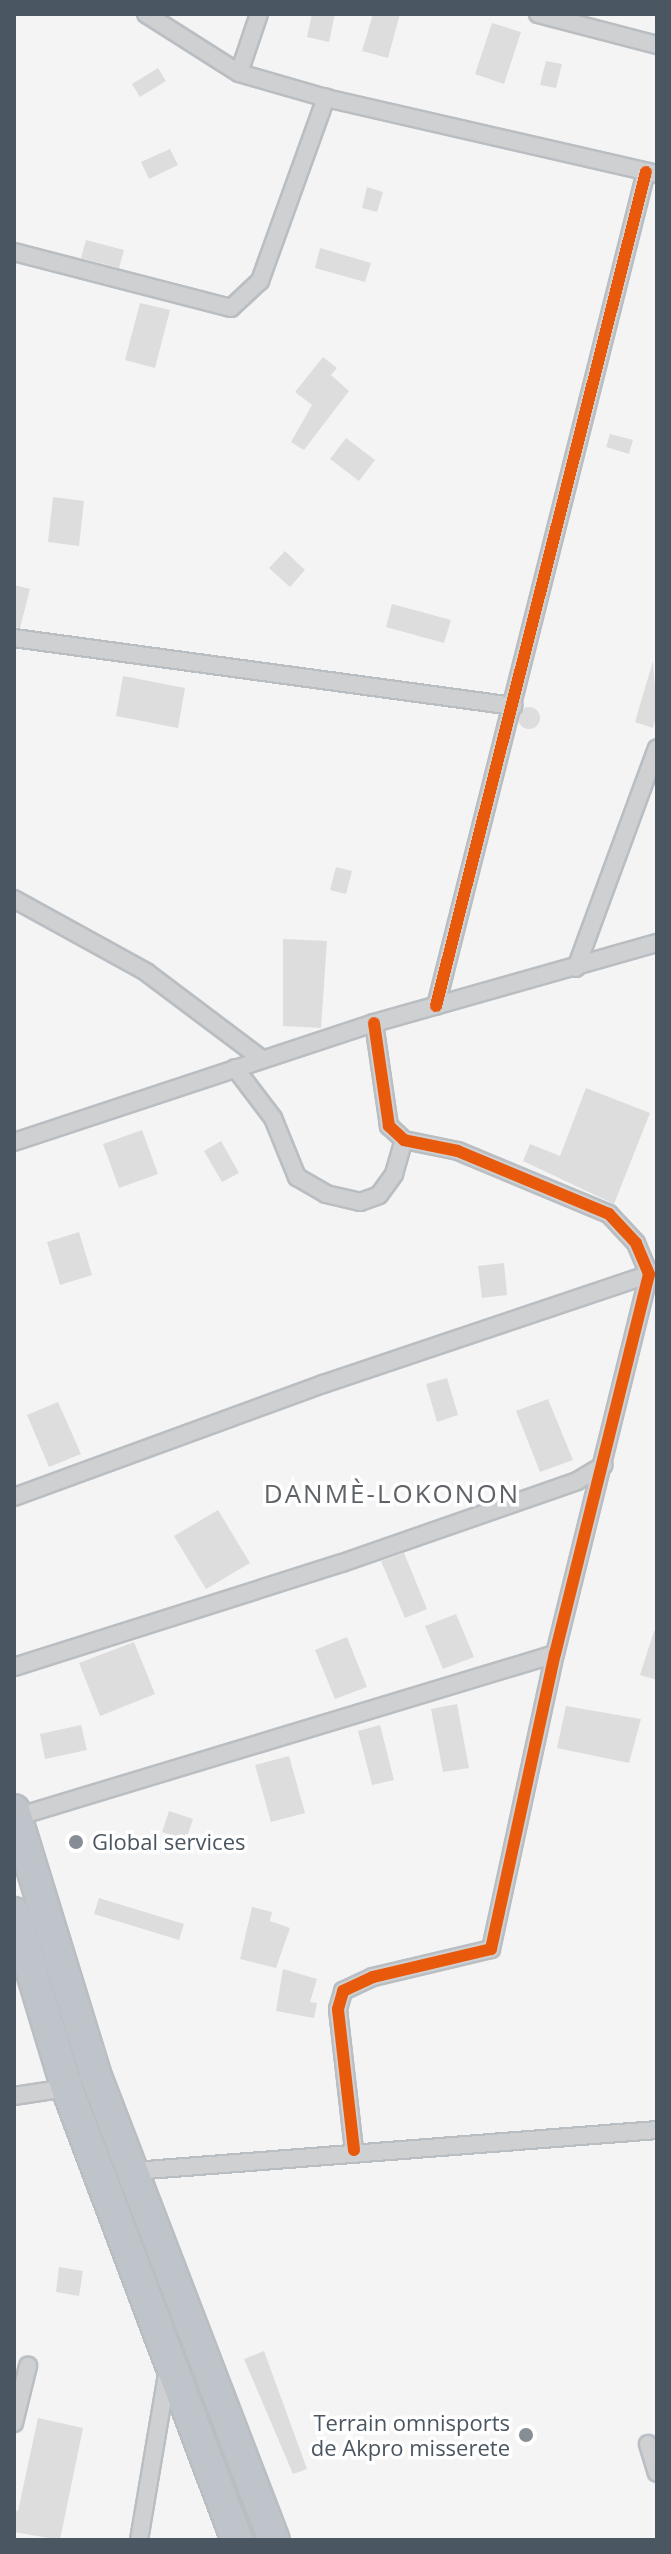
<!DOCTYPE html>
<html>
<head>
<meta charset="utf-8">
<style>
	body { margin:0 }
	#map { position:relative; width:671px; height:2554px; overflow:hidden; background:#f4f4f4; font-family:"Open Sans",sans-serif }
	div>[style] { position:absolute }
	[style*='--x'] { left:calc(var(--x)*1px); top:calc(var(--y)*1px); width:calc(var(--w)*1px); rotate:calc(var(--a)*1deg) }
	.building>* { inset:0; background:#ddddde }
	.round { border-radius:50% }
	.roads { filter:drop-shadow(2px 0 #b9bec3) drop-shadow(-2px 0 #b9bec3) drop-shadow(0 2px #b9bec3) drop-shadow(0 -2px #b9bec3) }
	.street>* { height:16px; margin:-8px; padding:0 8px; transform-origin:8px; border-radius:8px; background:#ced0d2 }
	.highway>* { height:30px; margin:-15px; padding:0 15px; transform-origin:15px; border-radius:15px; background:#bec4c9 }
	.cycleway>* { height:12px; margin:-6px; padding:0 6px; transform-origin:6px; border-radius:6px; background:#e8590c }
	.dots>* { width:22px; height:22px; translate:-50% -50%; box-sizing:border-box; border:4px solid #fff; border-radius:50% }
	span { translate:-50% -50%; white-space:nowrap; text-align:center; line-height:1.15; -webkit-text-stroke:7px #fff; paint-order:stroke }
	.poi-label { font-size:22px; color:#4a5661 }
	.left { translate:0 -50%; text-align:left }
	.right { translate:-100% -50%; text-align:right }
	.quarter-label { font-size:26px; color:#5f6368; letter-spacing:2px }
	.frame { position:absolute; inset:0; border:16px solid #4a5661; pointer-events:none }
</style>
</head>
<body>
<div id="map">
	<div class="building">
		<div style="clip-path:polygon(312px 14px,335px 14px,329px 42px,307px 37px)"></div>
		<div style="clip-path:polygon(373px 14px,400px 14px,388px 58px,362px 51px)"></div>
		<div style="clip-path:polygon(492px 23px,521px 32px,504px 84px,475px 74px)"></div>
		<div style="clip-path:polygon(546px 61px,562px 64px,556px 88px,540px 85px)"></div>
		<div style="clip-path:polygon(158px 68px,166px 81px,140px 97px,132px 84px)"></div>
		<div style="clip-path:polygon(170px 149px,178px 165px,149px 179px,141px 162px)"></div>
		<div style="clip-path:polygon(367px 187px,383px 192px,377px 212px,362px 208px)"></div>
		<div style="clip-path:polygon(86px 240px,124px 250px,119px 268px,81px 258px)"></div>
		<div style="clip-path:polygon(320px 248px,371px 263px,365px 282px,315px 268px)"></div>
		<div style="clip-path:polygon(140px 303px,170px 310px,155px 368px,125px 360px)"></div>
		<div style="clip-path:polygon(323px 357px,337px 368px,331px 375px,349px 391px,304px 450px,291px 442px,312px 405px,295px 392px)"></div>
		<div style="clip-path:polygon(610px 434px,633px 440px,629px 454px,606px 447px)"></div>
		<div style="clip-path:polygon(346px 438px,375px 460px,359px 481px,330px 459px)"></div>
		<div style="clip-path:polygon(53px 497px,84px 501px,79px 546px,48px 542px)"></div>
		<div style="clip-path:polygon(285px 551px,305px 570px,290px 587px,269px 568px)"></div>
		<div style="clip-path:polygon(14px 585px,30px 589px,20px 628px,14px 627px)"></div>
		<div style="clip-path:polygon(392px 604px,451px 620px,444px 643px,386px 627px)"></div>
		<div style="clip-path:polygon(653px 661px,657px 714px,653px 728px,635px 722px)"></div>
		<div style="clip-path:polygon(123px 676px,185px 688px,178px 728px,116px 716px)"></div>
		<div class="round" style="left:518px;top:707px;width:22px;height:22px"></div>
		<div style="clip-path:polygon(336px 867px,352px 871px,346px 894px,330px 890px)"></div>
		<div style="clip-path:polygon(283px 939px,327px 941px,321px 1028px,283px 1026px)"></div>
		<div style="clip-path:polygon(586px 1088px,650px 1113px,614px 1204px,523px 1161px,530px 1144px,560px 1156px)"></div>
		<div style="clip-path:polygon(142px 1130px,158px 1174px,119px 1188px,103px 1144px)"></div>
		<div style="clip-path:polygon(221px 1141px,239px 1173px,222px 1182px,204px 1151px)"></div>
		<div style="clip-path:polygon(79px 1232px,92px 1275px,60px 1285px,47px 1242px)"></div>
		<div style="clip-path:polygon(504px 1263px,507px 1295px,482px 1298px,478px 1266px)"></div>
		<div style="clip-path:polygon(447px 1378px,458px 1415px,437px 1422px,426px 1384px)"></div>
		<div style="clip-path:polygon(548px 1399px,573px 1460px,540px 1472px,516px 1411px)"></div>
		<div style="clip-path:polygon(58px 1402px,81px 1454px,49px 1467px,27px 1415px)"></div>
		<div style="clip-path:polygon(218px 1510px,250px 1563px,206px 1589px,174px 1536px)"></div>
		<div style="clip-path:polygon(404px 1553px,427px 1609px,405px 1618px,381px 1561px)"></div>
		<div style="clip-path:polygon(456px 1614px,474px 1657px,443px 1669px,425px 1626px)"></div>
		<div style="clip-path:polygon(654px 1631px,657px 1631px,657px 1680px,640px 1675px)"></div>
		<div style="clip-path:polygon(347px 1637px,367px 1687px,335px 1699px,315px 1650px)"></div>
		<div style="clip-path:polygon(134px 1642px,155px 1694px,100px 1716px,79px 1663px)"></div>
		<div style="clip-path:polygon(457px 1704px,469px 1768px,443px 1772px,431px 1709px)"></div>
		<div style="clip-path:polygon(566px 1706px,641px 1719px,629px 1763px,557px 1748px)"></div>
		<div style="clip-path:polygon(81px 1725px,87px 1750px,45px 1759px,40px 1734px)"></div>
		<div style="clip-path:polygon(380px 1725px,394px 1780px,372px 1785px,358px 1731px)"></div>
		<div style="clip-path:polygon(289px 1756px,305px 1813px,271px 1822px,255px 1765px)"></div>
		<div style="clip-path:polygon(169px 1811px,193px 1819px,186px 1840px,162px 1832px)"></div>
		<div style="clip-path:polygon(99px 1898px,184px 1924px,179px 1940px,94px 1914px)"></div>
		<div style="clip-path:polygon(252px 1907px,272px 1912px,270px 1921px,290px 1928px,276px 1968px,240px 1959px)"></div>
		<div style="clip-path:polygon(283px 1969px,317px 1979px,310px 2002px,317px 2003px,314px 2018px,276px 2011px)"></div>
		<div style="clip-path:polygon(59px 2267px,83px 2271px,79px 2296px,56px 2292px)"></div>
		<div style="clip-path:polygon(264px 2351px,307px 2469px,293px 2474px,244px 2359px)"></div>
		<div style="clip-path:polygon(38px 2418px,83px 2428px,60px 2540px,14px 2532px,14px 2510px,18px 2511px)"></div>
	</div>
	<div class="roads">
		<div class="street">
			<div style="--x:146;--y:14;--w:110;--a:32.4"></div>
			<div style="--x:239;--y:73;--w:91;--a:16"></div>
			<div style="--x:326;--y:98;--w:340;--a:12.9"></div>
			<div style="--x:538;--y:14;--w:123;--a:14.6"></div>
			<div style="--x:239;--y:73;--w:62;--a:-71.3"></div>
			<div style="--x:14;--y:252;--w:224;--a:14.5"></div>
			<div style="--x:231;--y:308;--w:40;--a:-43"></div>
			<div style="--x:260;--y:281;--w:195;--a:-70.2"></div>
			<div style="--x:14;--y:638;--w:504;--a:7.76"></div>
			<div style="--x:14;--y:899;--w:151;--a:28.9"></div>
			<div style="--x:146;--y:972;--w:145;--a:36.9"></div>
			<div style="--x:576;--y:968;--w:234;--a:-69.8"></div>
			<div style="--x:436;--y:1006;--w:860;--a:-75.87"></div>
			<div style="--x:235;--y:1068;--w:63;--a:52.8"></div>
			<div style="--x:273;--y:1118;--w:64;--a:67.9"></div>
			<div style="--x:297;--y:1177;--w:34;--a:30"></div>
			<div style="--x:326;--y:1194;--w:35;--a:13"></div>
			<div style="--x:360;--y:1202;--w:20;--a:-20"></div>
			<div style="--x:379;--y:1195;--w:26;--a:-54"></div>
			<div style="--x:394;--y:1174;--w:35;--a:-74"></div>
			<div style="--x:14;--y:1142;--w:379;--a:-18.3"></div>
			<div style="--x:374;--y:1023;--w:294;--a:-15.8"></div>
			<div style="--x:14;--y:1497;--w:329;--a:-20.1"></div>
			<div style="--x:323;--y:1384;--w:350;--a:-18.6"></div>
			<div style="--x:14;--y:1667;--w:344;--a:-17.6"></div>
			<div style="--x:342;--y:1563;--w:249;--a:-19.2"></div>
			<div style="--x:577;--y:1481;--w:31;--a:-31"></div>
			<div style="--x:16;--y:1817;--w:563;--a:-16.83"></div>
			<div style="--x:14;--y:2096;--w:54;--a:-8.6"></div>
			<div style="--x:354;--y:2150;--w:142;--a:-96.5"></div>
			<div style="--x:338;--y:2009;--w:19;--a:-74"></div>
			<div style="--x:343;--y:1991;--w:33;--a:-25"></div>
			<div style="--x:373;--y:1977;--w:121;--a:-13.3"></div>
			<div style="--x:491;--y:1949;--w:302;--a:-77.8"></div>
			<div style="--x:555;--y:1654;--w:391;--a:-76.1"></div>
			<div style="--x:649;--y:1274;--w:34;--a:-113"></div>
			<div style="--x:636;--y:1243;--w:40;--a:-133"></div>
			<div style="--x:609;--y:1214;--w:164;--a:-157.4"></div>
			<div style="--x:458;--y:1151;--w:55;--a:-168.5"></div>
			<div style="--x:404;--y:1140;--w:21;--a:-137"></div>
			<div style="--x:389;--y:1126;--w:104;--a:-98.3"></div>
			<div style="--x:134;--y:2171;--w:525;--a:-4.48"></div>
			<div style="--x:14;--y:2423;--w:59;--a:-76.2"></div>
			<div style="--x:648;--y:2444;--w:30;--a:73"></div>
			<div style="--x:139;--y:2540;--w:174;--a:-80.4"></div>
		</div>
		<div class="highway">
			<div style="--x:14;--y:1810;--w:276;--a:72.9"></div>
			<div style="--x:95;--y:2074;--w:499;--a:69"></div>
			<div style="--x:14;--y:1913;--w:183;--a:73.2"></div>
			<div style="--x:67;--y:2088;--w:483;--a:69.4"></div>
		</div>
	</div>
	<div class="cycleway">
		<div style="--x:436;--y:1006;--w:860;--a:-75.87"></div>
		<div style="--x:354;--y:2150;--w:142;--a:-96.5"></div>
		<div style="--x:338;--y:2009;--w:19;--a:-74"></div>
		<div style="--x:343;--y:1991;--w:33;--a:-25"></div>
		<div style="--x:373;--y:1977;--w:121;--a:-13.3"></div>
		<div style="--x:491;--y:1949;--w:302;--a:-77.8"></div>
		<div style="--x:555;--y:1654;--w:391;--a:-76.1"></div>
		<div style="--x:649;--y:1274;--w:34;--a:-113"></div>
		<div style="--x:636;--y:1243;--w:40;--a:-133"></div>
		<div style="--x:609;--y:1214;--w:164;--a:-157.4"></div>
		<div style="--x:458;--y:1151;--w:55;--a:-168.5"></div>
		<div style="--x:404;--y:1140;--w:21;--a:-137"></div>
		<div style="--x:389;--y:1126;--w:104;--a:-98.3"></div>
	</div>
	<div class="dots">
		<div style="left:76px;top:1842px;background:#868d94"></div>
		<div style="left:526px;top:2435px;background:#868d94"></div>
	</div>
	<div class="poi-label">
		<span class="left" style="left:92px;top:1842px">Global services</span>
		<span class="right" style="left:510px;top:2435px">Terrain omnisports<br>de Akpro misserete</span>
	</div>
	<div class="quarter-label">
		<span style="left:392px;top:1494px">DANMÈ-LOKONON</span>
	</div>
	<div class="frame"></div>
</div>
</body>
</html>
